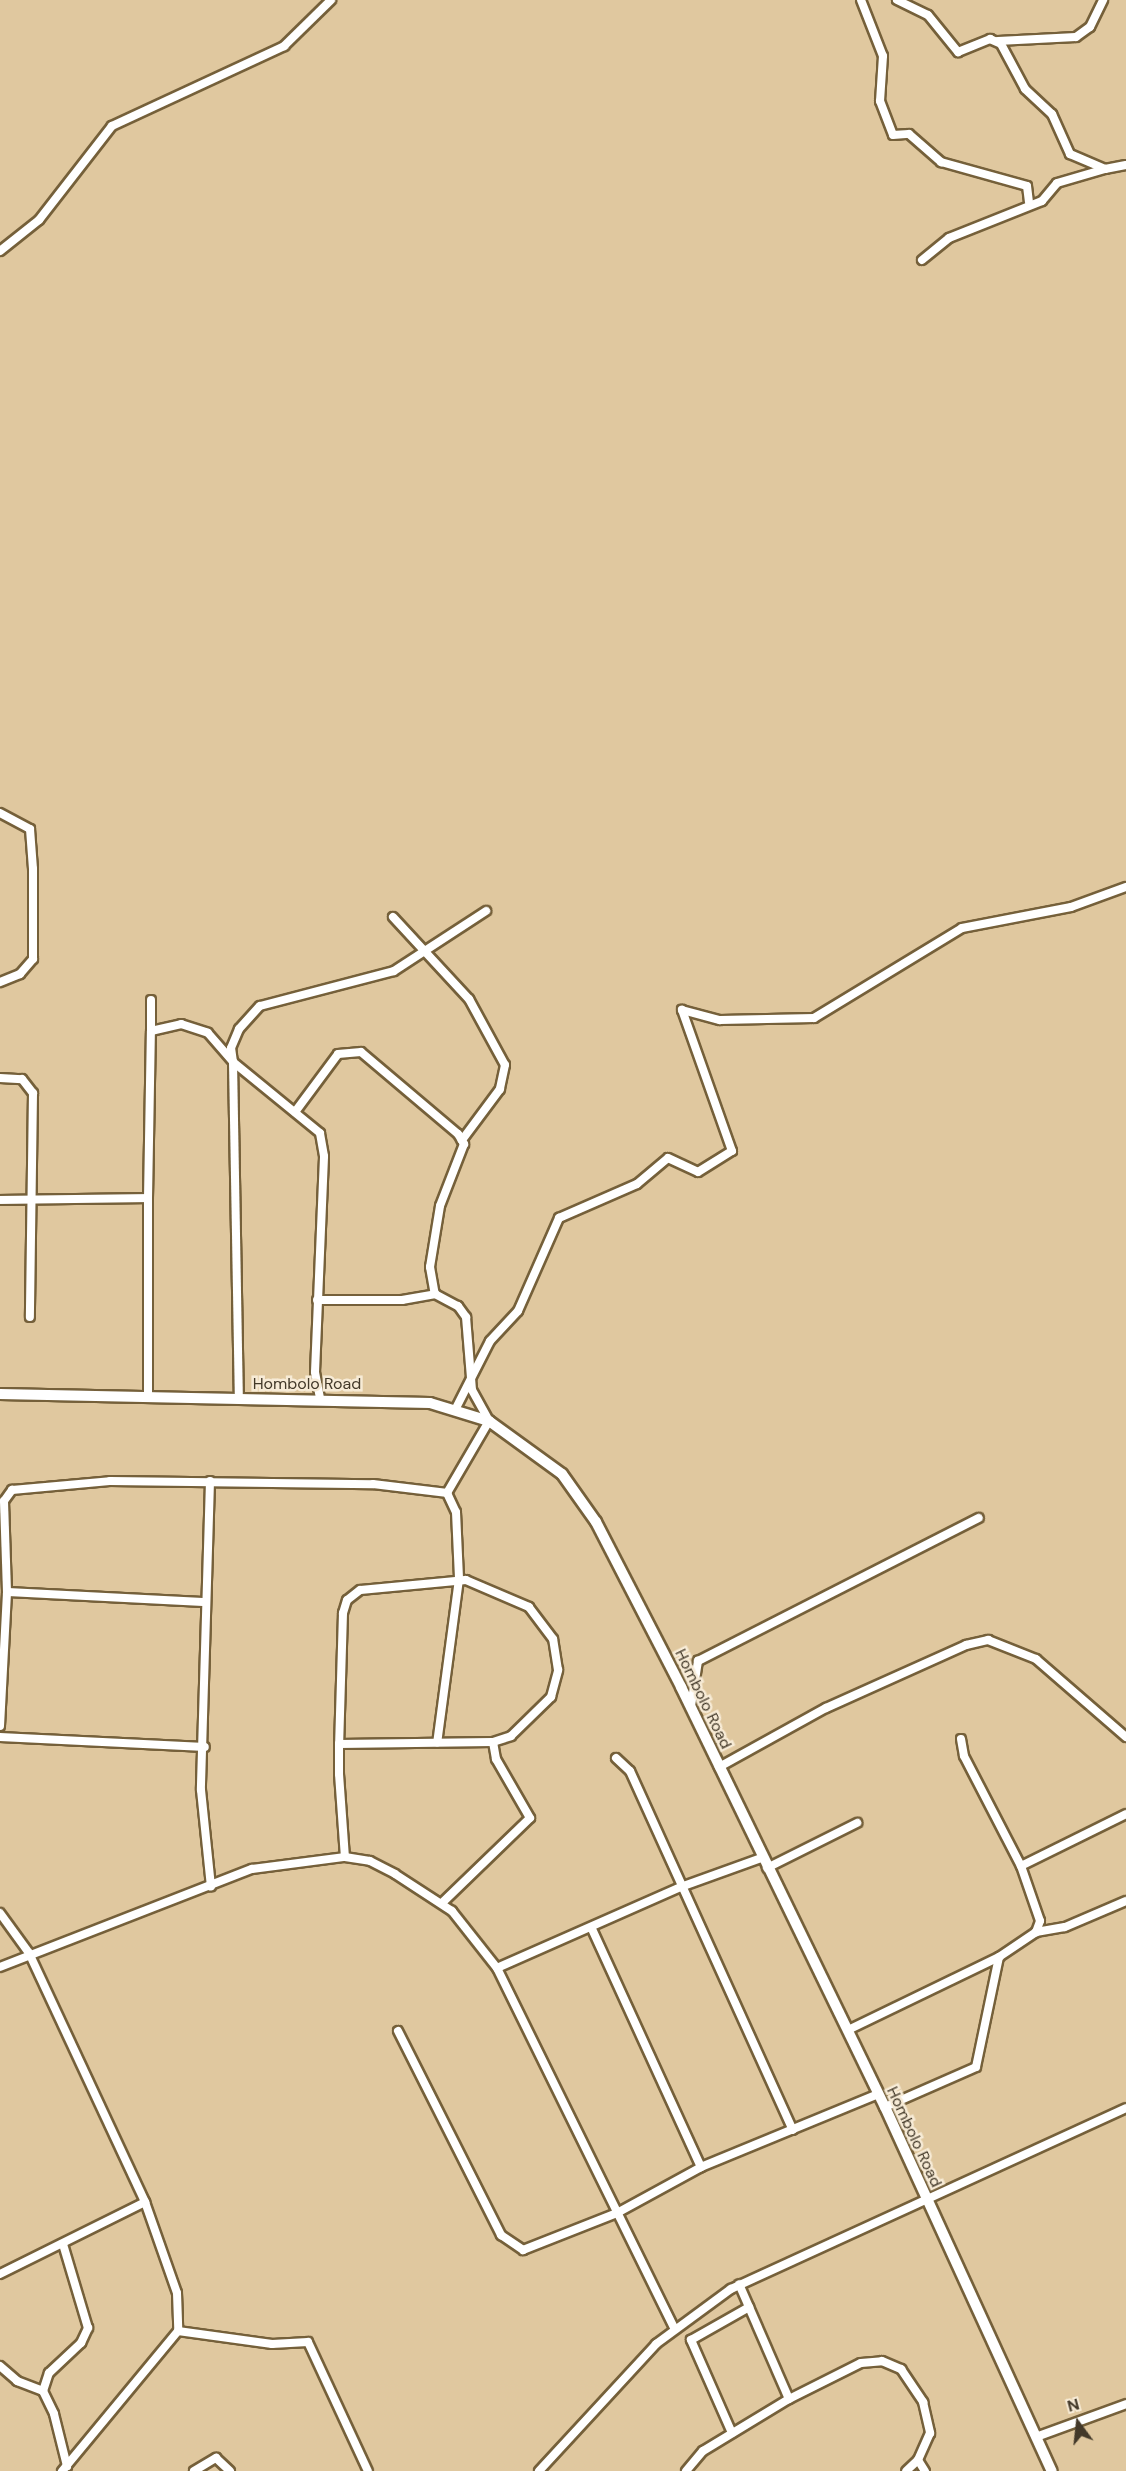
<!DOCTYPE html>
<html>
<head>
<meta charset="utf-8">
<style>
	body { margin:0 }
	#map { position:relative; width:1126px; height:2471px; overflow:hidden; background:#e0c89f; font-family:"DM Sans",sans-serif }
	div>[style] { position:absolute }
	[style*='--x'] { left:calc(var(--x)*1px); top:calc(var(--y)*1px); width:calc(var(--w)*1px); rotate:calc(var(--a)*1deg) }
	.roads { filter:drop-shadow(2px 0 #75603a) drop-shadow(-2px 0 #75603a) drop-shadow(0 2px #75603a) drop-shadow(0 -2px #75603a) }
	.street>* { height:8px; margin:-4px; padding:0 4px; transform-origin:4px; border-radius:4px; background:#fff }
	.secondary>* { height:10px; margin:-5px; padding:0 5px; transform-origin:5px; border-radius:5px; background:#fff }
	span { translate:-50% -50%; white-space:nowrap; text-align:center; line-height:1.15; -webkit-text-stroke:5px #f7ebd6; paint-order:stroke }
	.street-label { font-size:16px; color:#433929 }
	.north { position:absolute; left:1048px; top:2393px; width:60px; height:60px; -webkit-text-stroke:4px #f7ebd6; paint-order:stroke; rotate:345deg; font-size:16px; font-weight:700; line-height:24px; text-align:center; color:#433929 }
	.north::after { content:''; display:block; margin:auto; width:21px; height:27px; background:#433929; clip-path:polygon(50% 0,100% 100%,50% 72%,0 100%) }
</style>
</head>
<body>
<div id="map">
	<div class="roads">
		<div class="street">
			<div style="--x:861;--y:0;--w:60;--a:68.6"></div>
			<div style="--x:883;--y:56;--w:45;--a:93.8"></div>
			<div style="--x:880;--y:101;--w:36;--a:69"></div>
			<div style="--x:893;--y:135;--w:16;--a:-4"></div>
			<div style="--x:909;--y:134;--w:43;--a:41.2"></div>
			<div style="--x:941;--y:162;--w:89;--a:15.6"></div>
			<div style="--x:1027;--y:186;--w:16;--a:83"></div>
			<div style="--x:897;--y:0;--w:34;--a:26"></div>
			<div style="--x:928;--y:15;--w:48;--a:51"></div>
			<div style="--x:958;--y:52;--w:35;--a:-22"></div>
			<div style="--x:990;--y:39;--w:12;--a:24"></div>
			<div style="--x:1001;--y:44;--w:51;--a:61.9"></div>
			<div style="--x:1025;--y:89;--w:37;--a:43"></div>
			<div style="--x:1052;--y:114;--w:44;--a:65.8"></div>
			<div style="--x:1070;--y:154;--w:38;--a:23"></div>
			<div style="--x:1105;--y:169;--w:21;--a:-11"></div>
			<div style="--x:998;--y:41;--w:78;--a:-2.9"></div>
			<div style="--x:1076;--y:37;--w:17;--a:-36"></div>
			<div style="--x:1090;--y:27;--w:30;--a:-64"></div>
			<div style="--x:0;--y:251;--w:50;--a:-38.5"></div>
			<div style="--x:39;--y:220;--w:119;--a:-52.2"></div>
			<div style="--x:112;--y:126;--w:190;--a:-24.9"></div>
			<div style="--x:284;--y:46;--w:66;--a:-44.4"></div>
			<div style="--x:922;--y:260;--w:35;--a:-39"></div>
			<div style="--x:949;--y:238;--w:100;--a:-21.7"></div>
			<div style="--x:1042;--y:201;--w:23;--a:-50"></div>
			<div style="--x:1057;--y:183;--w:50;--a:-16.3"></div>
			<div style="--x:0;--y:813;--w:34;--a:28"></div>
			<div style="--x:30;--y:829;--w:40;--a:85.7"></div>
			<div style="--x:33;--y:869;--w:90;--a:90"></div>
			<div style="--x:33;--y:959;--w:20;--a:131"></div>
			<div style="--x:20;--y:974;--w:22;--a:158"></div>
			<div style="--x:393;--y:917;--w:112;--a:47.2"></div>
			<div style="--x:469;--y:999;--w:75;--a:61.4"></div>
			<div style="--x:505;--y:1065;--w:25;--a:102"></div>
			<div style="--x:500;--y:1089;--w:64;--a:126.7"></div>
			<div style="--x:151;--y:1000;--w:31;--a:90"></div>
			<div style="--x:0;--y:1078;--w:22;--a:3"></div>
			<div style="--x:22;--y:1079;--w:18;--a:52"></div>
			<div style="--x:33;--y:1093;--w:224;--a:90.8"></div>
			<div style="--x:295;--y:1112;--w:72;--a:-53.4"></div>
			<div style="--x:338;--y:1054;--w:23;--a:-5"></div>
			<div style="--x:361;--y:1052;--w:127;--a:40.2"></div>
			<div style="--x:458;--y:1134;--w:12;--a:59"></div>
			<div style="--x:464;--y:1144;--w:66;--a:111.2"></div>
			<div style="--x:440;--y:1206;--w:62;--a:99.3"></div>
			<div style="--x:430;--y:1267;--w:27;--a:80"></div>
			<div style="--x:148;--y:1198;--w:167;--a:-89"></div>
			<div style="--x:151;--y:1031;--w:31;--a:-13"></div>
			<div style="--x:181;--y:1024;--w:28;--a:18"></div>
			<div style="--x:208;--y:1033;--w:38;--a:49"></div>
			<div style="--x:233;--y:1062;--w:337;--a:89"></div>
			<div style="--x:0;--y:1200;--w:148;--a:-0.8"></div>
			<div style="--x:148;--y:1198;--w:197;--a:90"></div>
			<div style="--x:317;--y:1300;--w:85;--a:0"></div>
			<div style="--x:402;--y:1300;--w:34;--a:-10"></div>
			<div style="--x:435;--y:1294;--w:26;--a:28"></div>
			<div style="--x:458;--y:1306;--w:14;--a:54"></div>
			<div style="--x:466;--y:1317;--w:73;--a:85.3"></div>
			<div style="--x:472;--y:1390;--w:35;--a:61"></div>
			<div style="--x:489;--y:1421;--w:83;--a:120.3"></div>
			<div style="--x:320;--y:1398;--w:26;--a:-101"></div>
			<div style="--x:315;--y:1372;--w:216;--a:-87.6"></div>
			<div style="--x:324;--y:1156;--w:23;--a:-100"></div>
			<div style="--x:320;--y:1133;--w:112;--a:-140.8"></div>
			<div style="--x:233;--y:1062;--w:14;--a:-98"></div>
			<div style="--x:231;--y:1048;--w:21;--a:-67"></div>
			<div style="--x:239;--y:1029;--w:31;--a:-48"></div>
			<div style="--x:260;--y:1006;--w:138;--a:-14.6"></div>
			<div style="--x:394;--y:971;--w:110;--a:-33.1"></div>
			<div style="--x:455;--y:1410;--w:77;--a:-63.1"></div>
			<div style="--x:490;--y:1341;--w:41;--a:-47"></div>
			<div style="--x:518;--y:1311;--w:102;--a:-66.2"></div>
			<div style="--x:559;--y:1218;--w:85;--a:-23.6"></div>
			<div style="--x:637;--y:1184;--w:40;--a:-40"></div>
			<div style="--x:668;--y:1158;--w:33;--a:25"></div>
			<div style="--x:698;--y:1172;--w:40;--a:-32"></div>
			<div style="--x:732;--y:1151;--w:150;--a:-109.5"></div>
			<div style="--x:682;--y:1010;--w:39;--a:15"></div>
			<div style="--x:720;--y:1020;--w:94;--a:-1.2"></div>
			<div style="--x:814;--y:1018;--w:173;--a:-31.3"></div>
			<div style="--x:962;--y:928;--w:111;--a:-10.9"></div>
			<div style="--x:1071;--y:907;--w:59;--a:-20"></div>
			<div style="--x:210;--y:1481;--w:309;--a:91.7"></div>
			<div style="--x:201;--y:1790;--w:97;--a:84.1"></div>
			<div style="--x:7;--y:1592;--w:197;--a:2.9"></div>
			<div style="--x:691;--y:1706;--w:46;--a:-81.2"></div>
			<div style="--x:698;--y:1661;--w:315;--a:-27"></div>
			<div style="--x:0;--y:1726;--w:134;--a:-87"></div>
			<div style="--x:7;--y:1592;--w:91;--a:-91.9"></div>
			<div style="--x:4;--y:1501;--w:14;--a:-54"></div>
			<div style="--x:12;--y:1490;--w:98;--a:-5.2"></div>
			<div style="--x:110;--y:1481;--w:263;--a:0.7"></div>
			<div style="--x:373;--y:1484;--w:75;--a:6.9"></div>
			<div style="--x:447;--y:1493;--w:21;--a:65"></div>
			<div style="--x:456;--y:1512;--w:67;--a:87.4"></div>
			<div style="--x:459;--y:1579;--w:165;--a:97.6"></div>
			<div style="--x:0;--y:1737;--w:205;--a:2.8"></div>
			<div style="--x:961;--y:1739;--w:17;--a:80"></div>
			<div style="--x:964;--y:1756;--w:124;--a:62.6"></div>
			<div style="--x:1021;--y:1866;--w:58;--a:70.9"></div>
			<div style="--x:1040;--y:1921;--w:12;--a:110"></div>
			<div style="--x:339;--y:1744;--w:154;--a:-0.7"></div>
			<div style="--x:493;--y:1742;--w:19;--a:-18"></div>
			<div style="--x:511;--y:1736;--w:56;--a:-44.3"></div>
			<div style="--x:551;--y:1697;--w:28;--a:-75"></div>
			<div style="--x:558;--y:1670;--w:31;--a:-99"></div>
			<div style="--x:553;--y:1639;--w:40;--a:-127"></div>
			<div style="--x:529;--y:1607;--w:69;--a:-156.8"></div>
			<div style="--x:466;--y:1580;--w:106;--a:174.6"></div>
			<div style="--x:360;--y:1590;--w:16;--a:142"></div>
			<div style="--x:347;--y:1600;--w:14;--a:107"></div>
			<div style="--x:343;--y:1613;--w:131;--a:91.7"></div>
			<div style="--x:339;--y:1744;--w:30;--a:90"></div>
			<div style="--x:339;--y:1774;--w:83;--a:85.9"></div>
			<div style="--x:616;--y:1758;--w:19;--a:43"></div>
			<div style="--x:630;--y:1771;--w:394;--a:65.6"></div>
			<div style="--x:719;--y:1767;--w:122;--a:-28.9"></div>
			<div style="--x:826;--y:1708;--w:154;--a:-24.2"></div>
			<div style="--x:966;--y:1645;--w:23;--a:-13"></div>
			<div style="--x:988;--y:1640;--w:52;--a:21.6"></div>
			<div style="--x:1036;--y:1659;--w:119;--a:40.9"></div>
			<div style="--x:1021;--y:1866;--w:117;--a:-26.3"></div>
			<div style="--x:767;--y:1868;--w:101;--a:-26.6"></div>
			<div style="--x:443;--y:1902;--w:121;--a:-44"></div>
			<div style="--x:530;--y:1818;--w:68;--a:-120"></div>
			<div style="--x:496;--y:1759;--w:17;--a:-100"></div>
			<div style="--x:0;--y:1913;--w:49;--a:54.1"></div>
			<div style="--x:29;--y:1953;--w:275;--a:65"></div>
			<div style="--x:145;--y:2202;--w:96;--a:70.6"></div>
			<div style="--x:177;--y:2293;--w:38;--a:88"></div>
			<div style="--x:178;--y:2331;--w:182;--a:129.6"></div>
			<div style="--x:592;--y:1929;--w:262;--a:65.4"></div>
			<div style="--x:0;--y:1967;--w:270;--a:-21.3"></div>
			<div style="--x:252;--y:1869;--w:94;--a:-7.4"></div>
			<div style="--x:345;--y:1857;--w:25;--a:9"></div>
			<div style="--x:370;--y:1861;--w:28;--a:27"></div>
			<div style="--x:395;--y:1874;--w:68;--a:33"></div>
			<div style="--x:452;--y:1911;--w:73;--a:51.7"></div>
			<div style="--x:497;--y:1968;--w:401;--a:63.8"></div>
			<div style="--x:497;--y:1968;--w:201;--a:-23.8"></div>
			<div style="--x:681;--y:1887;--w:85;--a:-19.9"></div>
			<div style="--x:848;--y:2030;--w:168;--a:-25.8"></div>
			<div style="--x:398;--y:2031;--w:229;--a:63.2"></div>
			<div style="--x:501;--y:2235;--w:27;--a:34"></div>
			<div style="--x:523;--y:2250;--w:101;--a:-21.5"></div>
			<div style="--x:617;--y:2213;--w:96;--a:-28.7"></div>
			<div style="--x:701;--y:2167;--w:191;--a:-22.4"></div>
			<div style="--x:885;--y:2107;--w:99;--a:-23.7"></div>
			<div style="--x:976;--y:2067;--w:112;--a:-78.2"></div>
			<div style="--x:999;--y:1957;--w:45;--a:-34"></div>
			<div style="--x:1036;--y:1932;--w:29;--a:-10"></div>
			<div style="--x:1065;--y:1927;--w:66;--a:-23.1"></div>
			<div style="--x:0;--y:2274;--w:162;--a:-26.4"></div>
			<div style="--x:178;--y:2331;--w:95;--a:7.9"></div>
			<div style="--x:272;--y:2344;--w:36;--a:-3"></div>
			<div style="--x:308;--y:2342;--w:142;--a:65.1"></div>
			<div style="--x:0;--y:2366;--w:23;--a:41"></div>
			<div style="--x:17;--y:2381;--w:28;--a:21"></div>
			<div style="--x:43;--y:2391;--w:25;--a:64"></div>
			<div style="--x:54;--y:2414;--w:54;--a:76"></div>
			<div style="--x:43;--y:2391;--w:19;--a:-72"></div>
			<div style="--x:49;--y:2373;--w:44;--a:-43.2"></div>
			<div style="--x:81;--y:2343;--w:17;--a:-65"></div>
			<div style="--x:88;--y:2328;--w:88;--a:-106.6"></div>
			<div style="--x:789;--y:2399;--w:80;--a:-26.6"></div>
			<div style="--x:861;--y:2363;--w:21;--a:-5"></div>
			<div style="--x:882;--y:2361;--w:21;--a:23"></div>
			<div style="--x:901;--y:2369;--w:40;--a:56"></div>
			<div style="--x:923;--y:2402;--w:32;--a:77"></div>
			<div style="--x:930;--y:2433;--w:30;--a:114"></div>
			<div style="--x:918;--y:2460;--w:16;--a:137"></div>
			<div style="--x:732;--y:2433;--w:102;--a:-113.8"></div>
			<div style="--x:691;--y:2340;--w:67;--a:-29.6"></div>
			<div style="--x:1036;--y:2437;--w:96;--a:-20.1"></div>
			<div style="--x:918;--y:2460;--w:13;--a:58"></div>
			<div style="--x:194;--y:2471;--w:26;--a:-31"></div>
			<div style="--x:216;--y:2458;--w:19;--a:43"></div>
			<div style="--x:539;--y:2471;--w:173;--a:-47.3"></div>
			<div style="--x:656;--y:2344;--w:93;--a:-36.3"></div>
			<div style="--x:731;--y:2289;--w:434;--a:-24.6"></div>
			<div style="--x:686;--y:2471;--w:26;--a:-50"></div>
			<div style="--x:703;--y:2451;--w:100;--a:-31.2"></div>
			<div style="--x:789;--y:2399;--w:125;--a:-113.5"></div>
		</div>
		<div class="secondary">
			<div style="--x:0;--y:1394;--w:430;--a:1.2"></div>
			<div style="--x:430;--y:1403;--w:62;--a:17"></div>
			<div style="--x:489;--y:1421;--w:90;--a:36"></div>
			<div style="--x:562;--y:1474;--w:59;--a:54.7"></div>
			<div style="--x:596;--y:1522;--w:186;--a:62.7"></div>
			<div style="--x:681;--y:1687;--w:467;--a:64.1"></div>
			<div style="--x:885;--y:2107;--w:400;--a:65.4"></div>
		</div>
	</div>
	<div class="street-label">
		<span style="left:307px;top:1384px">Hombolo Road</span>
		<span style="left:703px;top:1699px;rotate:64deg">Hombolo Road</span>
		<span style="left:914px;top:2137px;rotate:65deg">Hombolo Road</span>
	</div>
	<div class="north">N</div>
</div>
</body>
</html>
